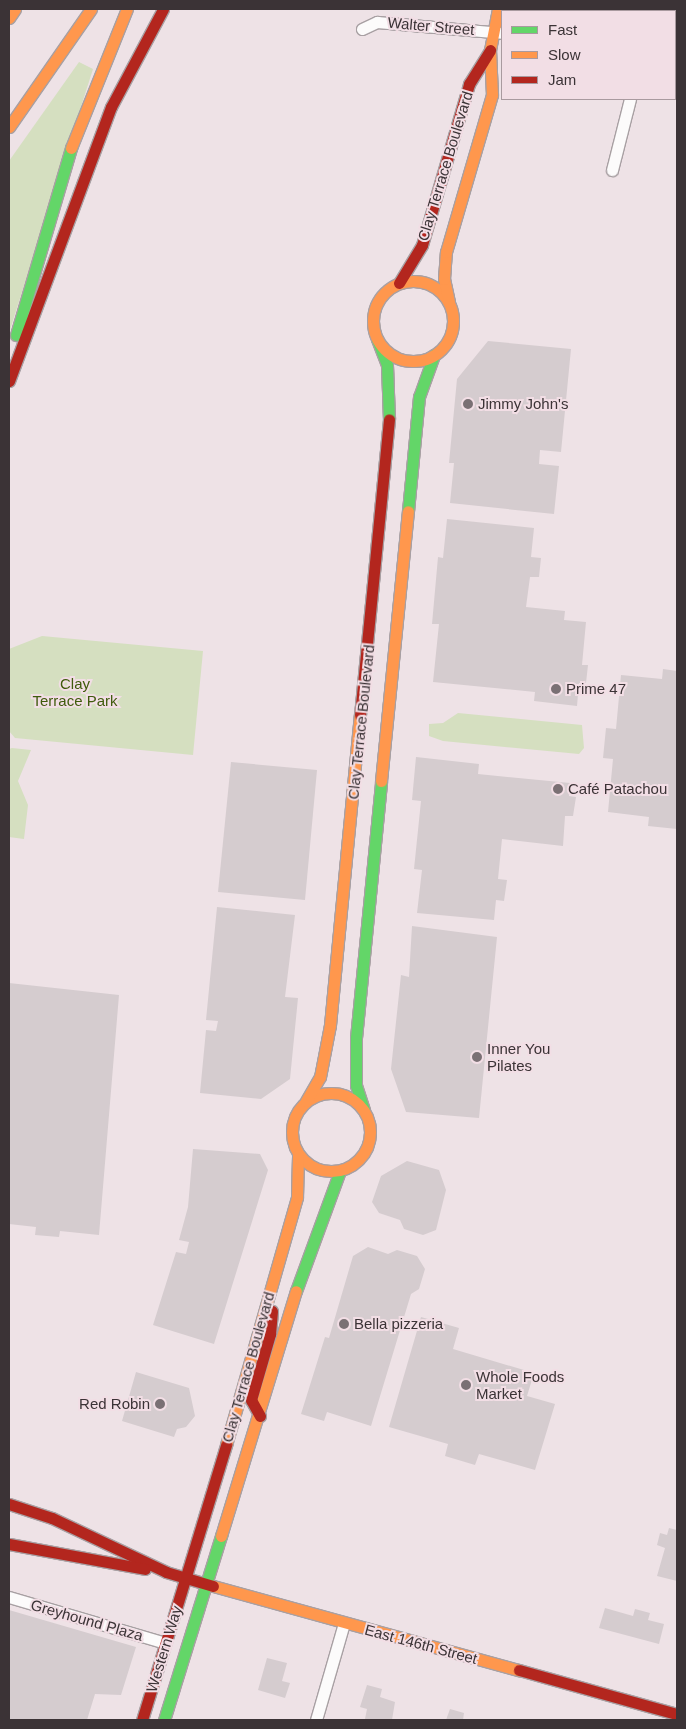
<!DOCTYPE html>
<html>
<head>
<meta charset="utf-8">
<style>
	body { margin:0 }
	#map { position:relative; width:686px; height:1729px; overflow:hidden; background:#eee2e6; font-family:Helvetica,sans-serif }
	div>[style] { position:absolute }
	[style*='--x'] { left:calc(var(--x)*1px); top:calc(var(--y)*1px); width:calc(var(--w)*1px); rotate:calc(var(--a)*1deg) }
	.green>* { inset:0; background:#d5dfc0 }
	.building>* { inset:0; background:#d5cccf }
	.roads { filter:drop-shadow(1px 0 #a8a0a3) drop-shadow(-1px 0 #a8a0a3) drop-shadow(0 1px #a8a0a3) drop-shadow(0 -1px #a8a0a3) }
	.street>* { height:11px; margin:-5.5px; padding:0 5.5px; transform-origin:5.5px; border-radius:5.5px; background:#fcfbfb }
	.fast>* { height:11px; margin:-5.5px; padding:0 5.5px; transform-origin:5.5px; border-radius:5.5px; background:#63d668 }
	.slow>* { height:11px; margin:-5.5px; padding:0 5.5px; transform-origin:5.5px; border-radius:5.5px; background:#ff974d }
	.slow>.ring { margin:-5.5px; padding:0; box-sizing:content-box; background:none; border:11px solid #ff974d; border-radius:50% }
	.jam>* { height:11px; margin:-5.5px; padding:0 5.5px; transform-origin:5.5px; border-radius:5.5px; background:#b3261e }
	.dots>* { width:14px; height:14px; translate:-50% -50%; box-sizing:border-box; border:2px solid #f2dee5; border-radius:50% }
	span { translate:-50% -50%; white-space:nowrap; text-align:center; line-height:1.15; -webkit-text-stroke:4px #f2dee5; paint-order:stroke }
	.street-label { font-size:15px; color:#3b3336 }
	.poi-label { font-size:15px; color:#3b3336 }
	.left { translate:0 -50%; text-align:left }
	.right { translate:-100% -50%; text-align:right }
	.park-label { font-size:15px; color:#3f5b0c }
	.frame { position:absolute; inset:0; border:10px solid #3b3336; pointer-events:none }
	.legend { position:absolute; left:501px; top:10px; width:175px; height:90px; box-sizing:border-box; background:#f2dee5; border:1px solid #a99a9f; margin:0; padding:6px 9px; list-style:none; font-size:15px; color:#3b3336 }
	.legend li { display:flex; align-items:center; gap:10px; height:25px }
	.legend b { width:25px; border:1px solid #a99a9f }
</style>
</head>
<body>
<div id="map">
	<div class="green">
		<div style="clip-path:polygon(79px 62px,93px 69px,9px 333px,9px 161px)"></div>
		<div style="clip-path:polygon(42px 636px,203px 651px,193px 755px,15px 738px,9px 731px,9px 649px)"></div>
		<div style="clip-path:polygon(458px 713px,582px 725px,584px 748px,579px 754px,443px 741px,429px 736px,429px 724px,443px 723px)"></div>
		<div style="clip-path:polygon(12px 748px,31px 750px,18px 781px,28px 805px,24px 839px,9px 837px,9px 749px)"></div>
	</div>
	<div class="building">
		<div style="clip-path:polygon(488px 341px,571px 349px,561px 452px,540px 450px,539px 464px,559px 466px,554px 514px,450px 503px,454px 463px,449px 463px,457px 379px)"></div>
		<div style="clip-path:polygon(447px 519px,534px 528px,531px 557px,541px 558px,539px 577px,530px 577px,526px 607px,565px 611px,564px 620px,586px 622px,582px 665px,588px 665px,586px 683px,579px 683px,577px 706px,534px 701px,535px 692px,433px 682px,439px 624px,432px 624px,438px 557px,443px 558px)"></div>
		<div style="clip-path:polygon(663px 669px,677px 671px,677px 829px,648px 826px,649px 817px,608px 812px,613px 759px,603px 758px,606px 728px,616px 729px,621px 675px,662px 679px)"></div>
		<div style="clip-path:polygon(416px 757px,479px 764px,478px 774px,570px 783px,569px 796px,576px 797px,573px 816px,565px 816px,563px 846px,502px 839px,498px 879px,507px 880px,504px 901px,496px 900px,494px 920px,417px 913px,422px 870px,414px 869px,421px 801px,412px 800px)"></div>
		<div style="clip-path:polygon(231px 762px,317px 770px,305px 900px,218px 892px)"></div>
		<div style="clip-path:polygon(217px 907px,295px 915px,285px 997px,298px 998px,290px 1079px,261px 1099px,200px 1093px,206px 1030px,216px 1031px,218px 1021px,206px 1020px)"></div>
		<div style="clip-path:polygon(412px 926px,497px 937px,479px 1118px,406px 1112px,391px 1069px,401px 975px,409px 977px)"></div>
		<div style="clip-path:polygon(9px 983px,119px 995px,99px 1235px,60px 1231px,59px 1237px,35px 1235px,36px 1227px,9px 1224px)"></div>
		<div style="clip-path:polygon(193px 1149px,260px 1154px,268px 1170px,214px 1344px,153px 1325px,176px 1252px,186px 1254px,189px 1242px,179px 1240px,188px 1207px)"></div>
		<div style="clip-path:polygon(407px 1161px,439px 1170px,446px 1190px,436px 1230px,423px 1235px,404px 1229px,400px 1220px,379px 1213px,372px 1202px,381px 1176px)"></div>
		<div style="clip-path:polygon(368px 1247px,388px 1254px,397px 1250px,417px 1256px,425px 1269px,419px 1289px,411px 1294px,371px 1426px,327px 1412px,324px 1421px,301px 1414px,325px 1337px,329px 1338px,353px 1256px)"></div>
		<div style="clip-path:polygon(421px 1317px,459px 1328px,453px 1349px,534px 1373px,527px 1396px,555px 1404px,535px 1470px,479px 1454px,475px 1465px,445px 1456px,448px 1444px,389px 1427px)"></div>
		<div style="clip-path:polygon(136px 1372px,189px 1388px,195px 1416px,186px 1427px,177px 1429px,174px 1437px,122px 1421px)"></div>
		<div style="clip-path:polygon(669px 1528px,677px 1530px,677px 1581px,657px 1576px,665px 1548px,657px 1545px,660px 1533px,667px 1535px)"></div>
		<div style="clip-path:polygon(605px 1608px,633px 1616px,635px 1609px,650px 1613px,648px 1620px,664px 1624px,659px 1644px,599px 1628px)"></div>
		<div style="clip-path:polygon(9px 1610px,136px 1647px,121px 1695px,95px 1694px,87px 1720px,9px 1720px)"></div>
		<div style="clip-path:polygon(267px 1658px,287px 1663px,282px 1681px,290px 1683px,285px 1698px,258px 1690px)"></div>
		<div style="clip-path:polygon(367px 1685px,382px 1689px,380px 1697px,395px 1702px,392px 1720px,365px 1719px,367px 1709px,360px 1707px)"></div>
		<div style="clip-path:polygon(450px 1709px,464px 1713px,463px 1720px,446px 1720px)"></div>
	</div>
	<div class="roads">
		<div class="street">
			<div style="--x:675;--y:25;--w:2;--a:0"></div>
			<div style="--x:362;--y:29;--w:17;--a:-25"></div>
			<div style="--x:377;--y:22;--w:125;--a:5"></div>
			<div style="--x:612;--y:170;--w:73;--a:-75.8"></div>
			<div style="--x:9;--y:1597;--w:163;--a:16.4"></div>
			<div style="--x:316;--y:1720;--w:101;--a:-73.9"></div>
		</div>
		<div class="fast">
			<div style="--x:16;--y:335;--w:195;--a:-73.6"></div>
			<div style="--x:377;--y:339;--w:28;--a:69"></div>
			<div style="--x:387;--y:365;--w:54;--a:87.9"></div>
			<div style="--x:408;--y:511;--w:115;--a:-84.5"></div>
			<div style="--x:419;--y:397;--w:45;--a:-70.3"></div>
			<div style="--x:364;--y:1110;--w:26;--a:-108"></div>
			<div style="--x:356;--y:1085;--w:47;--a:-90"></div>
			<div style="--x:356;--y:1038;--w:258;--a:-84.4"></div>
			<div style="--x:296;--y:1291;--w:128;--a:-69.9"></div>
			<div style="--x:164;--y:1720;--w:193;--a:-72.8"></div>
		</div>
		<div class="slow">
			<div style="--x:9;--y:18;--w:11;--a:-56"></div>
			<div style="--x:9;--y:127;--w:144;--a:-55.2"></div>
			<div style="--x:71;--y:148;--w:150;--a:-68.1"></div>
			<div class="ring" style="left:373px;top:281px;width:69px;height:69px"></div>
			<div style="--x:449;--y:302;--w:24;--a:-102"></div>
			<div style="--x:444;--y:279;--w:27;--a:-86"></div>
			<div style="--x:446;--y:252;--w:164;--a:-73.7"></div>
			<div style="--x:492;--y:95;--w:45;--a:-92.5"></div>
			<div style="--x:490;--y:50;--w:42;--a:-79"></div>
			<div style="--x:381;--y:781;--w:271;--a:-84.3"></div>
			<div class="ring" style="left:292px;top:1093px;width:67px;height:67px"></div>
			<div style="--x:306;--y:1101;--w:28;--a:-60"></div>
			<div style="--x:320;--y:1077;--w:53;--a:-79.1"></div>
			<div style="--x:330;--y:1025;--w:311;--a:-84.5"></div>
			<div style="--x:226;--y:1445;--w:258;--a:-74"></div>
			<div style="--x:297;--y:1197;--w:42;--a:-88.6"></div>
			<div style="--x:221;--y:1536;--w:256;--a:-73"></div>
			<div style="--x:213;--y:1586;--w:317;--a:15.4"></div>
		</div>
		<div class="jam">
			<div style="--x:399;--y:283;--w:44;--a:-58.8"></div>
			<div style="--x:422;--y:245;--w:168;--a:-73.7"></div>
			<div style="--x:469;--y:84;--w:40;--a:-58"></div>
			<div style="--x:9;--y:381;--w:292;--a:-69.6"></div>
			<div style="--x:111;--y:107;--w:111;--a:-62"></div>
			<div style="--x:360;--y:715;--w:297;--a:-84.4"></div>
			<div style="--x:260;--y:1416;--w:18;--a:-119"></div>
			<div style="--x:251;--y:1400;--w:69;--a:-73.9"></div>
			<div style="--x:270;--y:1334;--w:23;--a:-85"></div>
			<div style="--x:9;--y:1504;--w:45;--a:18"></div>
			<div style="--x:52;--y:1518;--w:126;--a:25.3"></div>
			<div style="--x:166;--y:1572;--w:49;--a:16.6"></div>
			<div style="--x:9;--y:1544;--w:138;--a:10.4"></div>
			<div style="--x:519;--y:1670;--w:164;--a:15.6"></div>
			<div style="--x:142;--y:1720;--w:288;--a:-73"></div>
		</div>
	</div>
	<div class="dots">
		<div style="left:468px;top:404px;background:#7a7074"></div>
		<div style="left:556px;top:689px;background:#7a7074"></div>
		<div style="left:558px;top:789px;background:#7a7074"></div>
		<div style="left:477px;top:1057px;background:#7a7074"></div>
		<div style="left:344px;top:1324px;background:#7a7074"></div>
		<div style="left:466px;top:1385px;background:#7a7074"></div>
		<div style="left:160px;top:1404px;background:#7a7074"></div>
	</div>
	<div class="street-label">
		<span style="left:431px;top:26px;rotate:5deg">Walter Street</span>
		<span style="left:445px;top:166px;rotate:-73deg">Clay Terrace Boulevard</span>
		<span style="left:361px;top:722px;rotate:-84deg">Clay Terrace Boulevard</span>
		<span style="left:248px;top:1367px;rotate:-74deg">Clay Terrace Boulevard</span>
		<span style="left:87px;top:1620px;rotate:16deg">Greyhound Plaza</span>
		<span style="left:421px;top:1644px;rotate:15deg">East 146th Street</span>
		<span style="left:164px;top:1649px;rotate:-73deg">Western Way</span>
	</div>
	<div class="poi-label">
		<span class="left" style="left:478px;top:404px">Jimmy John's</span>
		<span class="left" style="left:566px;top:689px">Prime 47</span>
		<span class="left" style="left:568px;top:789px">Café Patachou</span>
		<span class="left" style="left:487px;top:1057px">Inner You<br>Pilates</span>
		<span class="left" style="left:354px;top:1324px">Bella pizzeria</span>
		<span class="left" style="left:476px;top:1385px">Whole Foods<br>Market</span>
		<span class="right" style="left:150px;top:1404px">Red Robin</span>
	</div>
	<div class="park-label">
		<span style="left:75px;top:692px">Clay<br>Terrace Park</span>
	</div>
	<div class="frame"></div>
	<ul class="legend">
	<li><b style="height:6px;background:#63d668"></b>Fast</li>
	<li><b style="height:6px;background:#ff974d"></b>Slow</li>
	<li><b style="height:6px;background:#b3261e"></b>Jam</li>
	</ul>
</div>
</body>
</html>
